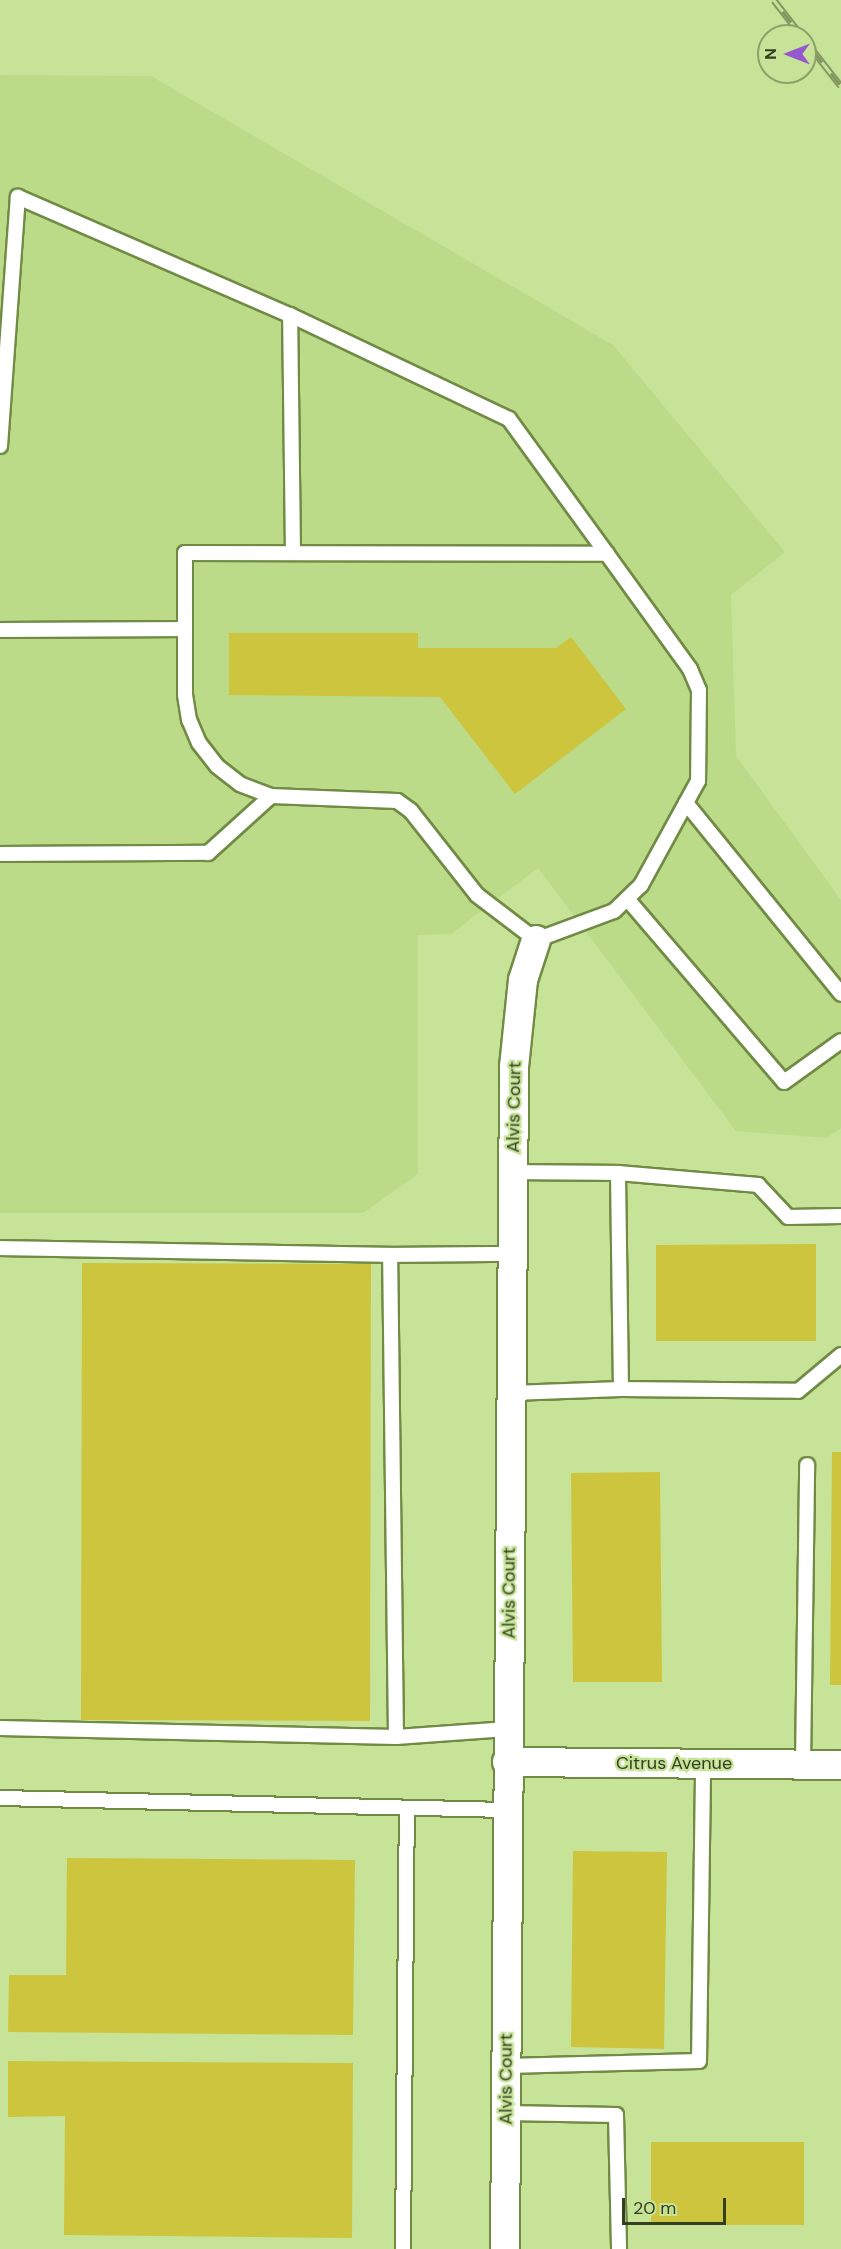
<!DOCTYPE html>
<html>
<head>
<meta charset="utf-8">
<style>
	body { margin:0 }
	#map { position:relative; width:841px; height:2249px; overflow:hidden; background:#c6e398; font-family:"DM Sans",sans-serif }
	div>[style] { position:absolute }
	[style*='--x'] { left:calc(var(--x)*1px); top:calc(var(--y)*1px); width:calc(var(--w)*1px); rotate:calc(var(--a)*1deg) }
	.built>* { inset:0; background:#bbdb88 }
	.building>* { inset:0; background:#cec53e }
	.roads { filter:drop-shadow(2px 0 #718b44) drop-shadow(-2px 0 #718b44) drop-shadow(0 2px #718b44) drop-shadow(0 -2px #718b44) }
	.service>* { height:14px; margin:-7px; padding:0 7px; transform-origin:7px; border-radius:7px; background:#fff }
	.minor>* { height:28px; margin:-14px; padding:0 14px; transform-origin:14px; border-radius:14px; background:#fff }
	.rail>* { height:7px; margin-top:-3.5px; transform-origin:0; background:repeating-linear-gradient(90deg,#c6e398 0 14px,#839861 0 28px); box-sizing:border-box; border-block:2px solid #839861 }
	span { translate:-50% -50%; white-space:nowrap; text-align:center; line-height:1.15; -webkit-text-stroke:4.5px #c6e398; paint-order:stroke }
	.street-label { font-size:18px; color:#343f21 }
	.north { position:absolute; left:757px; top:24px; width:60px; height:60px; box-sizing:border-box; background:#c6e398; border:2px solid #8ca168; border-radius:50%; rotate:270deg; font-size:16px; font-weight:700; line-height:24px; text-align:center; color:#343f21 }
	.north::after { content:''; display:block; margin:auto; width:21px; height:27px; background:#9658ce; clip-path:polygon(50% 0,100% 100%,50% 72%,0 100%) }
	.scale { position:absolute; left:622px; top:2198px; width:104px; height:27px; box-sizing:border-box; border:3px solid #343f21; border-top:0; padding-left:8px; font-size:18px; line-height:21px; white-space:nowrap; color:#343f21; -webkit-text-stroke:4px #c6e398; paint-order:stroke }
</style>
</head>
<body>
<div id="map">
	<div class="built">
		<div style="clip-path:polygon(0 75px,151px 76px,613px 345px,785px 552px,731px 595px,736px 756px,841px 900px,841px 1128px,827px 1138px,736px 1131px,538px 868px,451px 934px,418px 935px,418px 1174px,363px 1213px,0 1213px)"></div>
	</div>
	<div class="building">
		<div style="clip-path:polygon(229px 633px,418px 633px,418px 648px,556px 648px,571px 637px,626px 709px,515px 794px,440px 697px,229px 695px)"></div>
		<div style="clip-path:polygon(816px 1244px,816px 1341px,656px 1341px,656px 1245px)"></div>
		<div style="clip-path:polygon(82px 1263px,371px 1264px,370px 1721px,81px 1720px)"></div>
		<div style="clip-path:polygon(832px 1452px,841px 1452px,841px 1685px,830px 1685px)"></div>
		<div style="clip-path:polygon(660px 1472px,662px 1682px,573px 1682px,571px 1473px)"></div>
		<div style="clip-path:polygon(573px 1851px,667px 1852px,664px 2049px,571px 2047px)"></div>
		<div style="clip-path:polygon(67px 1858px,355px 1860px,353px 2035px,8px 2032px,9px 1975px,66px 1975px)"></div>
		<div style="clip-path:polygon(8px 2061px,353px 2063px,352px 2238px,64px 2235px,65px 2116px,8px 2117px)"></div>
		<div style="clip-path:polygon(651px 2142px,804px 2142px,804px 2225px,651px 2225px)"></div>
	</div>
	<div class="roads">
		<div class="service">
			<div style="--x:0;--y:446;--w:250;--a:-85.9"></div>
			<div style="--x:18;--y:197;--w:296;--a:23.5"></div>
			<div style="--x:185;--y:553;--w:422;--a:0.1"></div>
			<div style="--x:607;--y:554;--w:142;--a:54.2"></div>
			<div style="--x:690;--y:669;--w:23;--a:67"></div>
			<div style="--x:699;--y:690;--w:91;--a:90.6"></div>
			<div style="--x:698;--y:781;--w:119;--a:118.7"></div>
			<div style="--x:641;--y:885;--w:37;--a:136"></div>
			<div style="--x:614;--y:911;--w:83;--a:159.6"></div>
			<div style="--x:536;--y:940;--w:74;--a:-142.7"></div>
			<div style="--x:477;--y:895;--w:107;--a:-128.2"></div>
			<div style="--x:411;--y:811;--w:17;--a:-144"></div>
			<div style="--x:397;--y:801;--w:126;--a:-177.7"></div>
			<div style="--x:271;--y:796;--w:33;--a:-159"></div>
			<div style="--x:240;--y:784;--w:29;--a:-142"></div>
			<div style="--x:217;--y:766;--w:29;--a:-128"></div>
			<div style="--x:199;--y:743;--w:25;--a:-113"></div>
			<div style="--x:189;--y:720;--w:25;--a:-99"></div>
			<div style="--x:185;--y:695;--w:142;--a:-90"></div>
			<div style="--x:293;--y:553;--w:238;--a:-90.7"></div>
			<div style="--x:290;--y:315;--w:242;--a:25.4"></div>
			<div style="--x:509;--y:419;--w:167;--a:54"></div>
			<div style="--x:0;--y:630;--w:185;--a:-0.3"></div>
			<div style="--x:686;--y:803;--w:246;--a:50.9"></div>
			<div style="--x:0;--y:854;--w:208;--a:-0.3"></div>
			<div style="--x:208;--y:853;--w:85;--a:-42.1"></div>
			<div style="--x:629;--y:901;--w:238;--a:49.4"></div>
			<div style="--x:784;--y:1082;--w:70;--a:-35.7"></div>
			<div style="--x:618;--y:1173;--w:141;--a:4.9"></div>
			<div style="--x:758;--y:1185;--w:44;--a:46.8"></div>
			<div style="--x:788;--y:1217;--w:53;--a:-1.1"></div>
			<div style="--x:0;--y:1248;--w:390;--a:1"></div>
			<div style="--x:621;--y:1389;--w:177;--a:0.6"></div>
			<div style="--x:798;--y:1391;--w:56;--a:-39.9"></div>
			<div style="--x:511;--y:1393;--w:110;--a:-2.1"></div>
			<div style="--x:621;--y:1389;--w:216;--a:-90.8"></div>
			<div style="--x:618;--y:1173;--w:106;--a:-179.5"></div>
			<div style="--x:0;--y:1728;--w:396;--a:1.3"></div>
			<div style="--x:508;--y:1729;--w:112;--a:175.9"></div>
			<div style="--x:396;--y:1737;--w:482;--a:-90.7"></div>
			<div style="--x:390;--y:1255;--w:122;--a:-0.5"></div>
			<div style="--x:803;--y:1764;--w:299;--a:-89.2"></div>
			<div style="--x:0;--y:1798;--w:507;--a:1.36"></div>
			<div style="--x:506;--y:2066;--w:193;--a:-1.5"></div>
			<div style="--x:699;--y:2061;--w:297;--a:-89.2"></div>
			<div style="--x:505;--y:2113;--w:111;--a:1"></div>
			<div style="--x:616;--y:2115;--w:134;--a:88.7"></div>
			<div style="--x:403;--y:2249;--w:441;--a:-89.5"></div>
		</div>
		<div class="minor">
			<div style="--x:507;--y:1762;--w:334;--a:0.5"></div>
			<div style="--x:505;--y:2249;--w:1182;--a:-89.56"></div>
			<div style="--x:514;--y:1067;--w:87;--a:-84.1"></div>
			<div style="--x:523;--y:980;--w:42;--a:-72"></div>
		</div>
	</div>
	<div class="rail">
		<div style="--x:774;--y:0;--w:46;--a:52.1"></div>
		<div style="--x:805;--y:40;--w:58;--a:52"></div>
	</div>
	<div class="street-label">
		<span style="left:514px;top:1107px;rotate:-89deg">Alvis Court</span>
		<span style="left:509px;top:1593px;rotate:-90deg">Alvis Court</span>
		<span style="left:674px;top:1763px">Citrus Avenue</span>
		<span style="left:506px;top:2079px;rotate:-90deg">Alvis Court</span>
	</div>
	<div class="north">N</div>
	<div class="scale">20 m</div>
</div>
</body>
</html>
